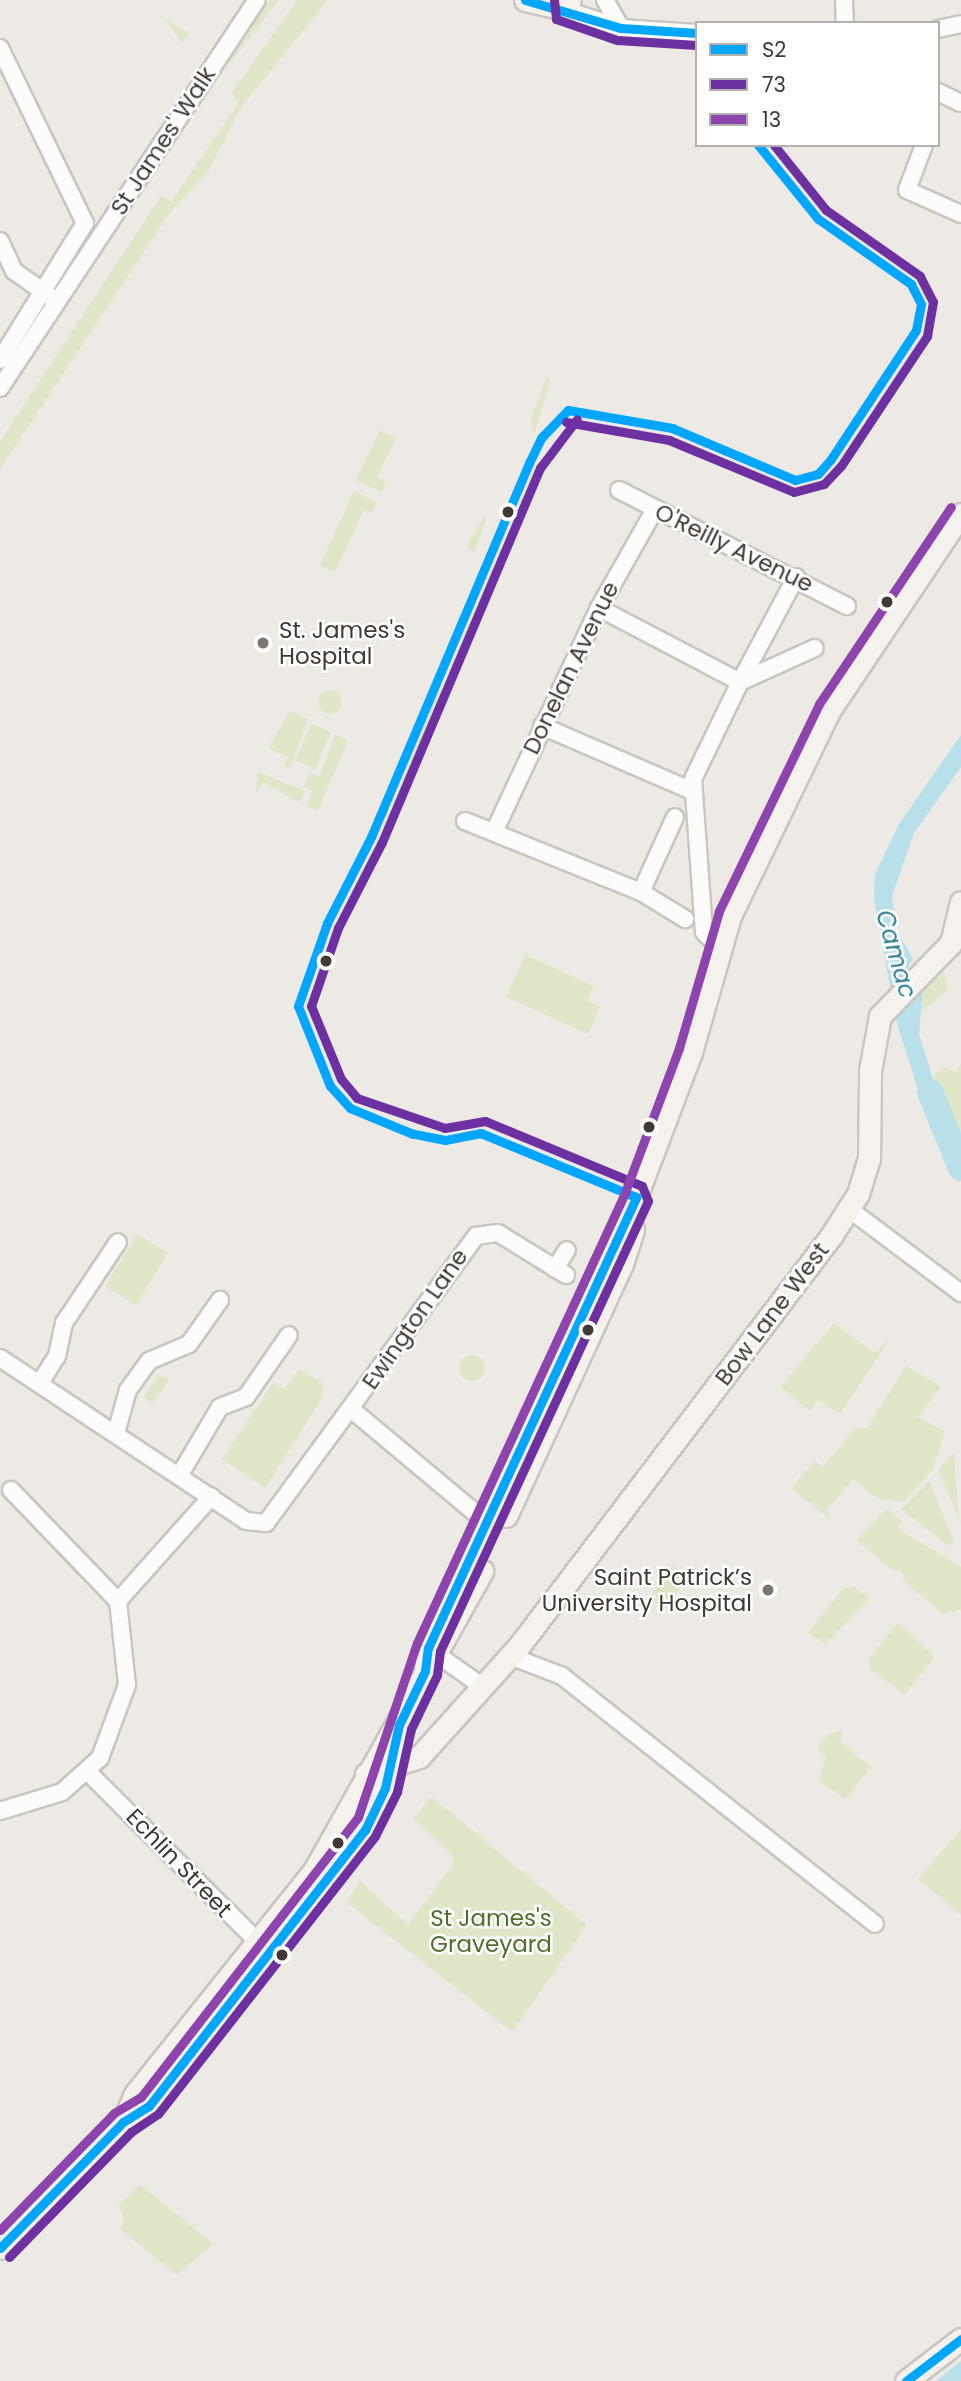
<!DOCTYPE html>
<html>
<head>
<meta charset="utf-8">
<style>
	body { margin:0 }
	#map { position:relative; width:961px; height:2381px; overflow:hidden; background:#edeae6; font-family:Poppins,sans-serif }
	div>[style] { position:absolute }
	[style*='--x'] { left:calc(var(--x)*1px); top:calc(var(--y)*1px); width:calc(var(--w)*1px); rotate:calc(var(--a)*1deg) }
	.green>* { inset:0; background:#dfe6c7 }
	.round { border-radius:50% }
	.water>* { inset:0; background:#b8dfea }
	.river>* { height:26px; margin:-13px; padding:0 13px; transform-origin:13px; border-radius:13px; background:#b8dfea }
	.roads { filter:drop-shadow(2px 0 #c9c6c2) drop-shadow(-2px 0 #c9c6c2) drop-shadow(0 2px #c9c6c2) drop-shadow(0 -2px #c9c6c2) }
	.street>* { height:16px; margin:-8px; padding:0 8px; transform-origin:8px; border-radius:8px; background:#fcfcfb }
	.secondary>* { height:21px; margin:-10.5px; padding:0 10.5px; transform-origin:10.5px; border-radius:10.5px; background:#f5f2ed }
	.bus-1>* { height:9px; margin:-4.5px; padding:0 4.5px; transform-origin:4.5px; border-radius:4.5px; background:#00a6ff }
	.bus-2>* { height:9px; margin:-4.5px; padding:0 4.5px; transform-origin:4.5px; border-radius:4.5px; background:#6c30a1 }
	.bus-3>* { height:9px; margin:-4.5px; padding:0 4.5px; transform-origin:4.5px; border-radius:4.5px; background:#8e44ad }
	.dots>* { width:19px; height:19px; translate:-50% -50%; box-sizing:border-box; border:4px solid #fff; border-radius:50% }
	span { translate:-50% -50%; white-space:nowrap; text-align:center; line-height:1.15; -webkit-text-stroke:5px #fff; paint-order:stroke }
	.street-label { font-size:23px; color:#413933 }
	.poi-label { font-size:23px; color:#413933 }
	.left { translate:0 -50%; text-align:left }
	.right { translate:-100% -50%; text-align:right }
	.park-label { font-size:23px; color:#516f2b }
	.water-label { font-size:24px; color:#307e97; font-style:italic }
	.legend { position:absolute; left:695px; top:21px; width:245px; height:126px; box-sizing:border-box; background:#fff; border:2px solid #b3b0ad; margin:0; padding:9px 12px; list-style:none; font-size:21px; color:#413933 }
	.legend li { display:flex; align-items:center; gap:14px; height:35px }
	.legend b { width:35px; border:2px solid #b3b0ad }
</style>
</head>
<body>
<div id="map">
	<div class="green">
		<div style="clip-path:polygon(270px 0,279px 0,218px 79px)"></div>
		<div style="clip-path:polygon(297px 0,328px 0,242px 106px,208px 172px,171px 211px,0 469px,0 441px,161px 196px,171px 202px,240px 101px,231px 94px)"></div>
		<div style="clip-path:polygon(155px 13px,189px 33px,182px 43px,165px 20px)"></div>
		<div style="clip-path:polygon(547px 376px,550px 383px,534px 435px,531px 418px)"></div>
		<div style="clip-path:polygon(380px 430px,396px 438px,377px 477px,386px 481px,381px 492px,356px 480px)"></div>
		<div style="clip-path:polygon(354px 491px,377px 502px,372px 513px,364px 510px,335px 572px,320px 565px)"></div>
		<div style="clip-path:polygon(484px 517px,486px 519px,474px 554px,467px 545px)"></div>
		<div class="round" style="left:318px;top:690px;width:24px;height:24px"></div>
		<div style="clip-path:polygon(437px 692px,445px 695px,389px 837px,387px 821px)"></div>
		<div style="clip-path:polygon(290px 711px,308px 719px,291px 768px,284px 765px,287px 757px,268px 748px)"></div>
		<div style="clip-path:polygon(311px 724px,331px 732px,315px 769px,295px 760px)"></div>
		<div style="clip-path:polygon(336px 735px,348px 740px,318px 811px,306px 806px,312px 791px,304px 787px,310px 773px,319px 776px)"></div>
		<div style="clip-path:polygon(258px 772px,305px 791px,300px 803px,262px 782px,256px 794px)"></div>
		<div style="clip-path:polygon(525px 955px,594px 986px,587px 1001px,600px 1007px,588px 1034px,506px 997px)"></div>
		<div style="clip-path:polygon(943px 971px,948px 990px,922px 1011px,923px 988px)"></div>
		<div style="clip-path:polygon(961px 1064px,961px 1156px,933px 1075px,947px 1067px,954px 1073px)"></div>
		<div style="clip-path:polygon(137px 1234px,168px 1253px,136px 1305px,105px 1287px)"></div>
		<div style="clip-path:polygon(834px 1323px,875px 1353px,890px 1339px,840px 1414px,818px 1400px,810px 1411px,780px 1387px)"></div>
		<div class="round" style="left:459px;top:1355px;width:26px;height:26px"></div>
		<div style="clip-path:polygon(906px 1366px,941px 1387px,918px 1417px,945px 1432px,933px 1469px,903px 1502px,877px 1499px,853px 1479px,827px 1509px,830px 1519px,791px 1488px,815px 1461px,822px 1468px,855px 1428px,867px 1428px)"></div>
		<div style="clip-path:polygon(299px 1369px,323px 1383px,321px 1400px,265px 1488px,222px 1459px,273px 1383px,284px 1389px)"></div>
		<div style="clip-path:polygon(159px 1374px,169px 1380px,153px 1403px,144px 1397px)"></div>
		<div style="clip-path:polygon(954px 1452px,958px 1510px,961px 1524px,938px 1470px)"></div>
		<div style="clip-path:polygon(929px 1481px,954px 1541px,948px 1546px,901px 1509px)"></div>
		<div style="clip-path:polygon(887px 1508px,902px 1521px,897px 1528px,961px 1567px,961px 1610px,943px 1614px,904px 1581px,902px 1571px,892px 1570px,856px 1540px)"></div>
		<div style="clip-path:polygon(673px 1565px,689px 1577px,664px 1610px,649px 1598px)"></div>
		<div style="clip-path:polygon(855px 1587px,869px 1598px,825px 1645px,808px 1632px,843px 1589px)"></div>
		<div style="clip-path:polygon(898px 1623px,935px 1657px,904px 1695px,870px 1669px,869px 1658px)"></div>
		<div style="clip-path:polygon(843px 1731px,840px 1742px,871px 1767px,845px 1800px,819px 1780px,826px 1757px,817px 1749px,829px 1733px)"></div>
		<div style="clip-path:polygon(432px 1797px,587px 1925px,512px 2032px,346px 1902px,360px 1881px,408px 1925px,453px 1864px,452px 1855px,413px 1818px)"></div>
		<div style="clip-path:polygon(961px 1829px,961px 1915px,918px 1879px)"></div>
		<div style="clip-path:polygon(140px 2184px,213px 2244px,177px 2275px,120px 2229px,124px 2217px,118px 2205px)"></div>
	</div>
	<div class="water">
		<div style="clip-path:polygon(961px 735px,961px 767px,914px 833px,892px 896px,896px 930px,913px 959px,908px 966px,923px 988px,919px 1034px,948px 1127px,928px 1121px,896px 1020px,874px 898px,875px 874px,899px 824px)"></div>
		<div style="clip-path:polygon(961px 2361px,961px 2381px,936px 2381px,957px 2364px)"></div>
	</div>
	<div class="river">
		<div style="--x:930;--y:1092;--w:82;--a:67.8"></div>
	</div>
	<div class="roads">
		<div class="street">
			<div style="--x:605;--y:0;--w:32;--a:60"></div>
			<div style="--x:844;--y:0;--w:23;--a:88"></div>
			<div style="--x:563;--y:9;--w:61;--a:18.1"></div>
			<div style="--x:621;--y:28;--w:76;--a:3.8"></div>
			<div style="--x:938;--y:29;--w:24;--a:-12"></div>
			<div style="--x:0;--y:48;--w:195;--a:64.1"></div>
			<div style="--x:85;--y:223;--w:161;--a:121.8"></div>
			<div style="--x:938;--y:92;--w:25;--a:26"></div>
			<div style="--x:924;--y:145;--w:48;--a:110.7"></div>
			<div style="--x:907;--y:190;--w:59;--a:24"></div>
			<div style="--x:0;--y:241;--w:33;--a:65"></div>
			<div style="--x:14;--y:271;--w:45;--a:35.1"></div>
			<div style="--x:0;--y:388;--w:465;--a:-56.5"></div>
			<div style="--x:619;--y:490;--w:256;--a:27"></div>
			<div style="--x:599;--y:608;--w:159;--a:27.7"></div>
			<div style="--x:740;--y:682;--w:119;--a:-61.9"></div>
			<div style="--x:542;--y:726;--w:161;--a:23.4"></div>
			<div style="--x:465;--y:821;--w:190;--a:22"></div>
			<div style="--x:641;--y:892;--w:52;--a:31.5"></div>
			<div style="--x:494;--y:832;--w:247;--a:-64.9"></div>
			<div style="--x:599;--y:608;--w:114;--a:-60.5"></div>
			<div style="--x:641;--y:892;--w:82;--a:-65.6"></div>
			<div style="--x:718;--y:946;--w:20;--a:-135"></div>
			<div style="--x:704;--y:932;--w:153;--a:-94.1"></div>
			<div style="--x:693;--y:779;--w:108;--a:-64.1"></div>
			<div style="--x:740;--y:682;--w:82;--a:-24.4"></div>
			<div style="--x:849;--y:1209;--w:140;--a:36.9"></div>
			<div style="--x:555;--y:1269;--w:22;--a:-58"></div>
			<div style="--x:0;--y:1358;--w:295;--a:33.5"></div>
			<div style="--x:246;--y:1521;--w:20;--a:6"></div>
			<div style="--x:266;--y:1523;--w:356;--a:-53.8"></div>
			<div style="--x:476;--y:1236;--w:22;--a:-8"></div>
			<div style="--x:498;--y:1233;--w:80;--a:31.7"></div>
			<div style="--x:40;--y:1383;--w:32;--a:-58"></div>
			<div style="--x:57;--y:1356;--w:34;--a:-78"></div>
			<div style="--x:64;--y:1323;--w:97;--a:-56.3"></div>
			<div style="--x:351;--y:1409;--w:159;--a:39.9"></div>
			<div style="--x:473;--y:1511;--w:25;--a:26"></div>
			<div style="--x:116;--y:1433;--w:45;--a:-74.4"></div>
			<div style="--x:128;--y:1390;--w:36;--a:-54"></div>
			<div style="--x:149;--y:1361;--w:43;--a:-23"></div>
			<div style="--x:189;--y:1344;--w:54;--a:-54.8"></div>
			<div style="--x:179;--y:1476;--w:80;--a:-59.3"></div>
			<div style="--x:220;--y:1407;--w:28;--a:-21"></div>
			<div style="--x:246;--y:1397;--w:75;--a:-55.3"></div>
			<div style="--x:11;--y:1490;--w:154;--a:46.1"></div>
			<div style="--x:428;--y:1648;--w:67;--a:35.3"></div>
			<div style="--x:510;--y:1656;--w:56;--a:21"></div>
			<div style="--x:562;--y:1676;--w:399;--a:38.4"></div>
			<div style="--x:88;--y:1772;--w:249;--a:45"></div>
			<div style="--x:0;--y:1811;--w:65;--a:-17"></div>
			<div style="--x:62;--y:1792;--w:51;--a:-41.8"></div>
			<div style="--x:100;--y:1758;--w:78;--a:-69.7"></div>
			<div style="--x:127;--y:1685;--w:84;--a:-96.1"></div>
			<div style="--x:118;--y:1601;--w:140;--a:-48.2"></div>
		</div>
		<div class="secondary">
			<div style="--x:525;--y:0;--w:39;--a:13"></div>
			<div style="--x:563;--y:9;--w:11;--a:-52"></div>
			<div style="--x:951;--y:943;--w:42;--a:-76.3"></div>
			<div style="--x:506;--y:1516;--w:277;--a:-65.3"></div>
			<div style="--x:622;--y:1264;--w:36;--a:-72"></div>
			<div style="--x:633;--y:1230;--w:16;--a:-108"></div>
			<div style="--x:425;--y:1671;--w:23;--a:-83"></div>
			<div style="--x:428;--y:1648;--w:497;--a:-65.2"></div>
			<div style="--x:636;--y:1197;--w:155;--a:-69.2"></div>
			<div style="--x:691;--y:1052;--w:141;--a:-74"></div>
			<div style="--x:730;--y:916;--w:228;--a:-64.2"></div>
			<div style="--x:829;--y:711;--w:237;--a:-56.2"></div>
			<div style="--x:366;--y:1774;--w:56;--a:-17.8"></div>
			<div style="--x:419;--y:1757;--w:149;--a:-48"></div>
			<div style="--x:519;--y:1646;--w:515;--a:-52.73"></div>
			<div style="--x:831;--y:1236;--w:50;--a:-57.3"></div>
			<div style="--x:858;--y:1194;--w:37;--a:-73"></div>
			<div style="--x:869;--y:1159;--w:88;--a:-89.3"></div>
			<div style="--x:870;--y:1071;--w:56;--a:-79.7"></div>
			<div style="--x:880;--y:1016;--w:102;--a:-45.8"></div>
			<div style="--x:123;--y:2122;--w:30;--a:-67"></div>
			<div style="--x:135;--y:2094;--w:288;--a:-51.3"></div>
			<div style="--x:315;--y:1869;--w:342;--a:-60.7"></div>
			<div style="--x:0;--y:2248;--w:176;--a:-45.7"></div>
			<div style="--x:123;--y:2122;--w:31;--a:-32"></div>
			<div style="--x:149;--y:2106;--w:246;--a:-51.3"></div>
			<div style="--x:303;--y:1914;--w:118;--a:-54.3"></div>
			<div style="--x:372;--y:1818;--w:76;--a:-69.9"></div>
			<div style="--x:398;--y:1747;--w:22;--a:-87"></div>
			<div style="--x:906;--y:2381;--w:69;--a:-37.4"></div>
		</div>
	</div>
	<div class="bus-1">
		<div style="--x:525;--y:0;--w:100;--a:16.3"></div>
		<div style="--x:621;--y:28;--w:76;--a:3.8"></div>
		<div style="--x:568;--y:410;--w:106;--a:9.8"></div>
		<div style="--x:672;--y:428;--w:134;--a:22.9"></div>
		<div style="--x:795;--y:480;--w:24;--a:-15"></div>
		<div style="--x:818;--y:474;--w:20;--a:-49"></div>
		<div style="--x:831;--y:459;--w:154;--a:-56.6"></div>
		<div style="--x:916;--y:330;--w:26;--a:-79"></div>
		<div style="--x:921;--y:304;--w:22;--a:-117"></div>
		<div style="--x:911;--y:284;--w:113;--a:-145"></div>
		<div style="--x:818;--y:219;--w:95;--a:-129"></div>
		<div style="--x:0;--y:2248;--w:176;--a:-45.7"></div>
		<div style="--x:123;--y:2122;--w:31;--a:-32"></div>
		<div style="--x:149;--y:2106;--w:350;--a:-52"></div>
		<div style="--x:365;--y:1830;--w:47;--a:-64.5"></div>
		<div style="--x:385;--y:1788;--w:65;--a:-77.5"></div>
		<div style="--x:399;--y:1725;--w:60;--a:-64.3"></div>
		<div style="--x:425;--y:1671;--w:23;--a:-83"></div>
		<div style="--x:428;--y:1648;--w:497;--a:-65.2"></div>
		<div style="--x:636;--y:1197;--w:168;--a:-157.6"></div>
		<div style="--x:481;--y:1133;--w:37;--a:169"></div>
		<div style="--x:445;--y:1140;--w:33;--a:-169"></div>
		<div style="--x:413;--y:1134;--w:68;--a:-157.6"></div>
		<div style="--x:350;--y:1108;--w:30;--a:-132"></div>
		<div style="--x:330;--y:1086;--w:86;--a:-111.8"></div>
		<div style="--x:298;--y:1006;--w:88;--a:-70.7"></div>
		<div style="--x:327;--y:923;--w:97;--a:-62.9"></div>
		<div style="--x:371;--y:837;--w:406;--a:-67.1"></div>
		<div style="--x:529;--y:463;--w:28;--a:-64"></div>
		<div style="--x:541;--y:438;--w:39;--a:-46"></div>
		<div style="--x:906;--y:2381;--w:69;--a:-37.4"></div>
	</div>
	<div class="bus-2">
		<div style="--x:554;--y:0;--w:19;--a:84"></div>
		<div style="--x:556;--y:19;--w:65;--a:19"></div>
		<div style="--x:617;--y:40;--w:79;--a:3.6"></div>
		<div style="--x:566;--y:422;--w:105;--a:9.9"></div>
		<div style="--x:669;--y:440;--w:135;--a:22.6"></div>
		<div style="--x:794;--y:492;--w:31;--a:-15"></div>
		<div style="--x:824;--y:484;--w:25;--a:-47"></div>
		<div style="--x:841;--y:466;--w:156;--a:-56.5"></div>
		<div style="--x:927;--y:336;--w:35;--a:-80"></div>
		<div style="--x:933;--y:302;--w:29;--a:-117"></div>
		<div style="--x:920;--y:276;--w:115;--a:-144.9"></div>
		<div style="--x:826;--y:210;--w:83;--a:-128.7"></div>
		<div style="--x:9;--y:2257;--w:175;--a:-45.7"></div>
		<div style="--x:131;--y:2132;--w:32;--a:-34"></div>
		<div style="--x:158;--y:2114;--w:353;--a:-52"></div>
		<div style="--x:375;--y:1836;--w:49;--a:-63.4"></div>
		<div style="--x:397;--y:1792;--w:65;--a:-77.5"></div>
		<div style="--x:411;--y:1729;--w:60;--a:-64.3"></div>
		<div style="--x:437;--y:1675;--w:24;--a:-83"></div>
		<div style="--x:440;--y:1651;--w:496;--a:-65.2"></div>
		<div style="--x:648;--y:1201;--w:16;--a:-112"></div>
		<div style="--x:642;--y:1186;--w:170;--a:-157.5"></div>
		<div style="--x:485;--y:1121;--w:41;--a:170.1"></div>
		<div style="--x:445;--y:1128;--w:93;--a:-161.2"></div>
		<div style="--x:357;--y:1098;--w:25;--a:-130"></div>
		<div style="--x:341;--y:1079;--w:79;--a:-112.3"></div>
		<div style="--x:311;--y:1006;--w:83;--a:-70.9"></div>
		<div style="--x:338;--y:928;--w:97;--a:-62.9"></div>
		<div style="--x:382;--y:842;--w:406;--a:-67.1"></div>
		<div style="--x:540;--y:468;--w:61;--a:-52.9"></div>
	</div>
	<div class="bus-3">
		<div style="--x:0;--y:2230;--w:163;--a:-45.7"></div>
		<div style="--x:114;--y:2113;--w:31;--a:-31"></div>
		<div style="--x:141;--y:2097;--w:354;--a:-52.2"></div>
		<div style="--x:358;--y:1817;--w:184;--a:-71.3"></div>
		<div style="--x:417;--y:1643;--w:497;--a:-65.2"></div>
		<div style="--x:625;--y:1192;--w:154;--a:-69.4"></div>
		<div style="--x:679;--y:1048;--w:143;--a:-73.7"></div>
		<div style="--x:719;--y:911;--w:230;--a:-64.2"></div>
		<div style="--x:819;--y:704;--w:237;--a:-56.2"></div>
	</div>
	<div class="dots">
		<div style="left:508px;top:512px;background:#413933"></div>
		<div style="left:887px;top:602px;background:#413933"></div>
		<div style="left:263px;top:643px;background:#7d7772"></div>
		<div style="left:326px;top:961px;background:#413933"></div>
		<div style="left:649px;top:1127px;background:#413933"></div>
		<div style="left:588px;top:1330px;background:#413933"></div>
		<div style="left:768px;top:1590px;background:#7d7772"></div>
		<div style="left:338px;top:1843px;background:#413933"></div>
		<div style="left:282px;top:1955px;background:#413933"></div>
	</div>
	<div class="street-label">
		<span style="left:163px;top:141px;rotate:-57deg">St James' Walk</span>
		<span style="left:734px;top:548px;rotate:26deg">O'Reilly Avenue</span>
		<span style="left:571px;top:668px;rotate:-64deg">Donelan Avenue</span>
		<span style="left:772px;top:1314px;rotate:-53deg">Bow Lane West</span>
		<span style="left:415px;top:1319px;rotate:-55deg">Ewington Lane</span>
		<span style="left:179px;top:1863px;rotate:46deg">Echlin Street</span>
	</div>
	<div class="poi-label">
		<span class="left" style="left:279px;top:643px">St. James's<br>Hospital</span>
		<span class="right" style="left:752px;top:1590px">Saint Patrick’s<br>University Hospital</span>
	</div>
	<div class="park-label">
		<span style="left:491px;top:1931px">St James's<br>Graveyard</span>
	</div>
	<div class="water-label">
		<span style="left:896px;top:954px;rotate:74deg">Camac</span>
	</div>
	<ul class="legend">
	<li><b style="height:9px;background:#00a6ff"></b>S2</li>
	<li><b style="height:9px;background:#6c30a1"></b>73</li>
	<li><b style="height:9px;background:#8e44ad"></b>13</li>
	</ul>
</div>
</body>
</html>
